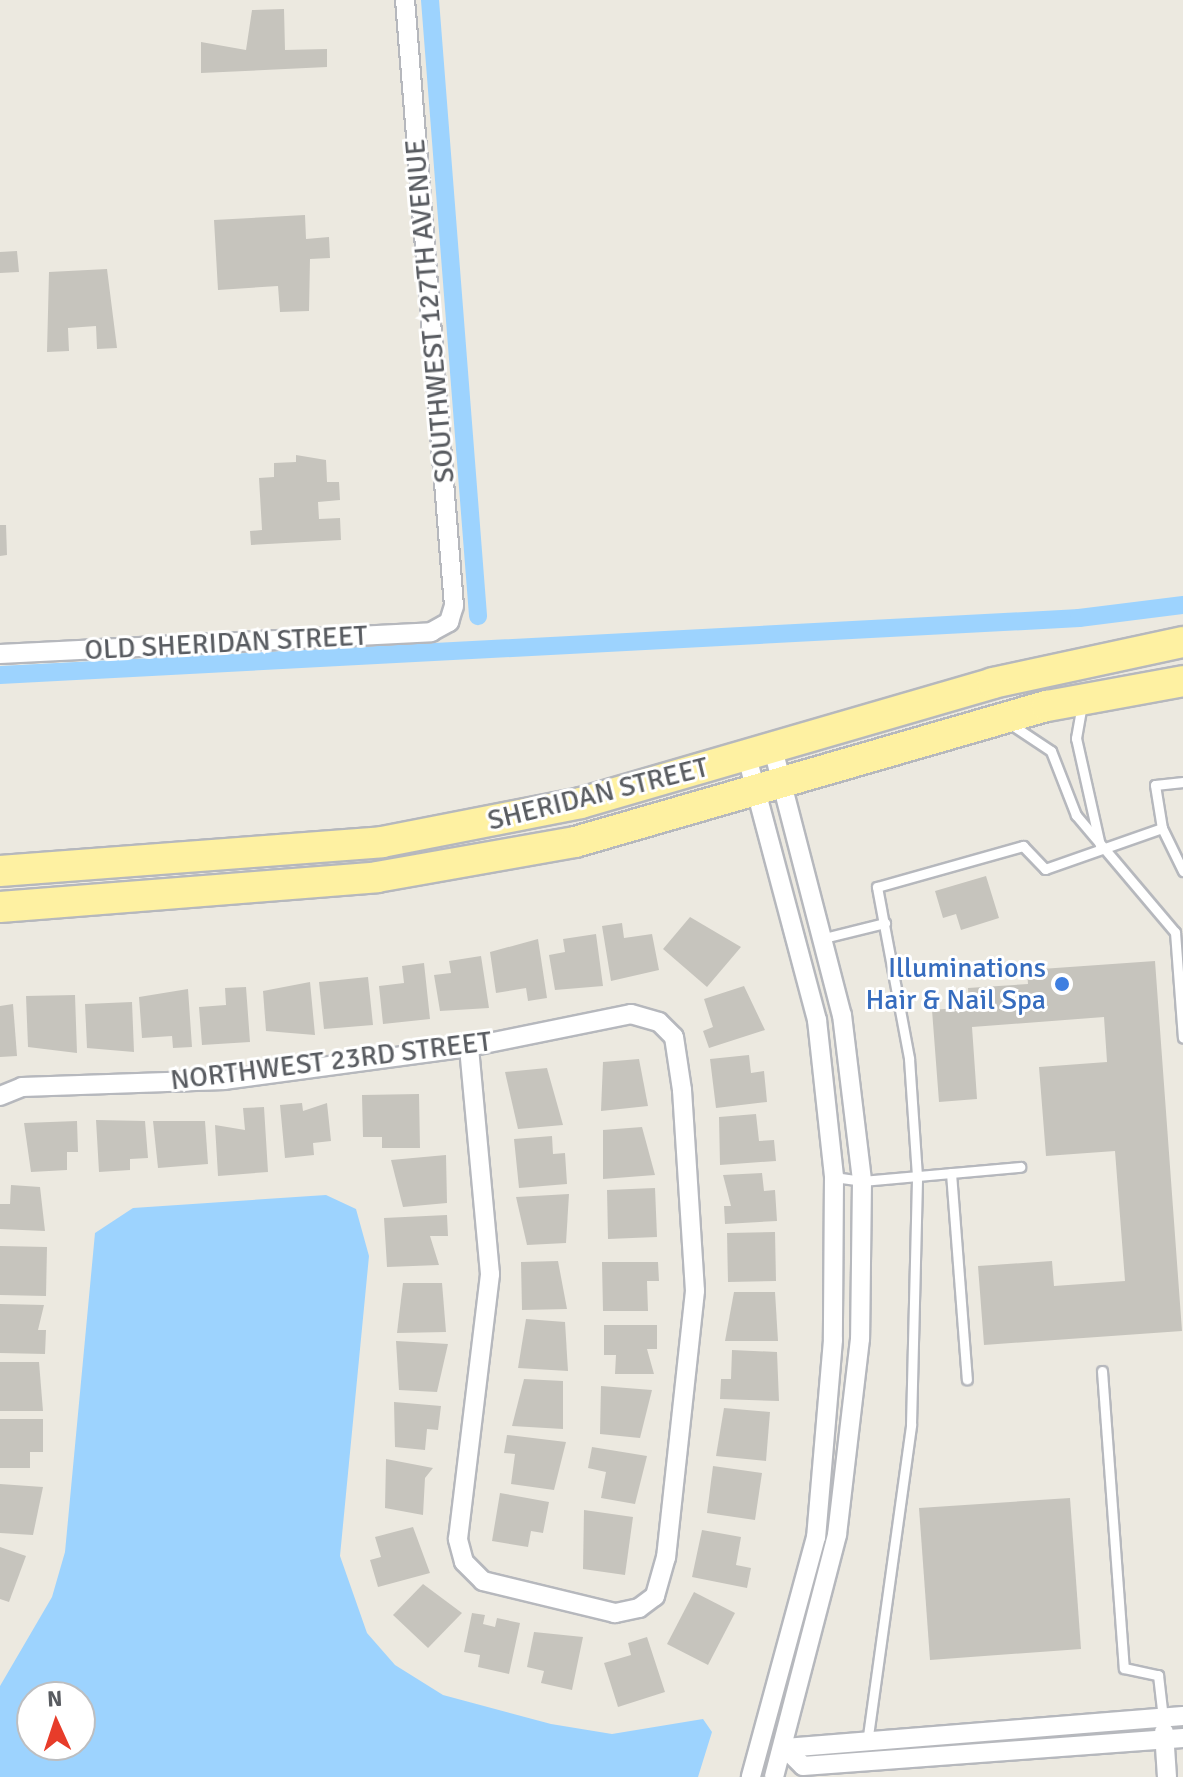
<!DOCTYPE html>
<html>
<head>
<meta charset="utf-8">
<style>
	body { margin:0 }
	#map { position:relative; width:1183px; height:1777px; overflow:hidden; background:#ece9e0; font-family:Signika,sans-serif }
	div>[style] { position:absolute }
	[style*='--x'] { left:calc(var(--x)*1px); top:calc(var(--y)*1px); width:calc(var(--w)*1px); rotate:calc(var(--a)*1deg) }
	.water>* { inset:0; background:#9dd3fe }
	.canal>* { height:18px; margin:-9px; padding:0 9px; transform-origin:9px; border-radius:9px; background:#9dd3fe }
	.building>* { inset:0; background:#c6c4bd }
	.roads { filter:drop-shadow(2px 0 #b6b8bd) drop-shadow(-2px 0 #b6b8bd) drop-shadow(0 2px #b6b8bd) drop-shadow(0 -2px #b6b8bd) }
	.service>* { height:9px; margin:-4.5px; padding:0 4.5px; transform-origin:4.5px; border-radius:4.5px; background:#fff }
	.minor>* { height:18px; margin:-9px; padding:0 9px; transform-origin:9px; border-radius:9px; background:#fff }
	.primary>* { height:30px; margin:-15px; padding:0 15px; transform-origin:15px; border-radius:15px; background:#fef1a2 }
	.dots>* { width:22px; height:22px; translate:-50% -50%; box-sizing:border-box; border:4px solid #fff; border-radius:50% }
	span { translate:-50% -50%; white-space:nowrap; text-align:center; line-height:1.15; -webkit-text-stroke:6px #fff; paint-order:stroke }
	.street-label { font-size:28px; color:#595c61 }
	.shop-label { font-size:28px; color:#366cbe }
	.right { translate:-100% -50%; text-align:right }
	.north { position:absolute; left:16px; top:1681px; width:80px; height:80px; box-sizing:border-box; background:#fff; border:2px solid #bdbec0; border-radius:50%; rotate:357deg; font-size:22px; font-weight:700; line-height:32px; text-align:center; color:#595c61 }
	.north::after { content:''; display:block; margin:auto; width:28px; height:36px; background:#e73c2a; clip-path:polygon(50% 0,100% 100%,50% 72%,0 100%) }
</style>
</head>
<body>
<div id="map">
	<div class="water">
		<div style="clip-path:polygon(evenodd,326px 1195px,356px 1209px,369px 1256px,340px 1556px,367px 1633px,395px 1665px,443px 1695px,551px 1724px,612px 1734px,703px 1719px,712px 1732px,698px 1777px,0 1777px,0 1686px,52px 1597px,65px 1552px,95px 1233px,133px 1208px,326px 1195px,32px 1697px,80px 1697px,80px 1745px,32px 1745px,32px 1697px)"></div>
	</div>
	<div class="canal">
		<div style="--x:430;--y:0;--w:618;--a:85.54"></div>
		<div style="--x:0;--y:675;--w:1081;--a:-3.02"></div>
		<div style="--x:1079;--y:618;--w:105;--a:-7.1"></div>
	</div>
	<div class="building">
		<div style="clip-path:polygon(284px 9px,285px 50px,327px 49px,327px 67px,201px 73px,201px 42px,246px 50px,252px 10px)"></div>
		<div style="clip-path:polygon(305px 215px,306px 239px,329px 237px,330px 258px,310px 259px,309px 311px,280px 312px,278px 286px,218px 290px,214px 220px)"></div>
		<div style="clip-path:polygon(17px 251px,19px 272px,0 273px,0 252px)"></div>
		<div style="clip-path:polygon(107px 269px,117px 348px,97px 349px,96px 326px,68px 328px,69px 351px,47px 352px,49px 272px)"></div>
		<div style="clip-path:polygon(296px 455px,326px 460px,327px 482px,339px 482px,340px 500px,318px 502px,319px 519px,340px 518px,341px 540px,251px 545px,250px 531px,262px 530px,259px 478px,274px 477px,274px 463px,296px 462px)"></div>
		<div style="clip-path:polygon(0 525px,6px 525px,7px 555px,0 556px)"></div>
		<div style="clip-path:polygon(986px 876px,999px 918px,961px 930px,956px 914px,943px 918px,935px 891px)"></div>
		<div style="clip-path:polygon(690px 917px,741px 947px,707px 987px,663px 949px)"></div>
		<div style="clip-path:polygon(622px 923px,624px 938px,652px 934px,659px 970px,611px 981px,602px 926px)"></div>
		<div style="clip-path:polygon(596px 934px,603px 986px,555px 990px,549px 955px,565px 952px,563px 939px)"></div>
		<div style="clip-path:polygon(538px 939px,547px 998px,528px 1001px,526px 988px,496px 993px,490px 952px)"></div>
		<div style="clip-path:polygon(481px 956px,489px 1008px,440px 1011px,434px 975px,451px 973px,449px 961px)"></div>
		<div style="clip-path:polygon(1155px 961px,1182px 1331px,984px 1345px,978px 1266px,1052px 1261px,1054px 1286px,1125px 1281px,1115px 1151px,1046px 1156px,1039px 1067px,1107px 1062px,1104px 1017px,972px 1027px,977px 1099px,939px 1102px,932px 1010px,969px 1007px,968px 988px,1028px 984px,1027px 970px)"></div>
		<div style="clip-path:polygon(424px 963px,430px 1019px,383px 1024px,379px 986px,404px 983px,402px 966px)"></div>
		<div style="clip-path:polygon(368px 977px,373px 1025px,324px 1029px,319px 982px)"></div>
		<div style="clip-path:polygon(310px 982px,315px 1035px,266px 1031px,263px 991px)"></div>
		<div style="clip-path:polygon(744px 986px,765px 1030px,709px 1048px,703px 1031px,713px 1027px,704px 999px)"></div>
		<div style="clip-path:polygon(246px 987px,250px 1042px,202px 1045px,199px 1007px,226px 1005px,225px 988px)"></div>
		<div style="clip-path:polygon(188px 989px,192px 1047px,173px 1048px,172px 1036px,142px 1038px,139px 997px)"></div>
		<div style="clip-path:polygon(75px 995px,77px 1053px,28px 1047px,26px 996px)"></div>
		<div style="clip-path:polygon(132px 1002px,134px 1052px,87px 1048px,85px 1004px)"></div>
		<div style="clip-path:polygon(13px 1004px,17px 1056px,0 1057px,0 1006px)"></div>
		<div style="clip-path:polygon(749px 1055px,751px 1073px,764px 1071px,767px 1102px,716px 1108px,710px 1059px)"></div>
		<div style="clip-path:polygon(639px 1059px,648px 1106px,601px 1111px,603px 1062px)"></div>
		<div style="clip-path:polygon(547px 1068px,563px 1125px,518px 1129px,505px 1072px)"></div>
		<div style="clip-path:polygon(419px 1094px,420px 1148px,382px 1148px,382px 1137px,363px 1137px,362px 1095px)"></div>
		<div style="clip-path:polygon(302px 1103px,303px 1111px,327px 1103px,331px 1141px,313px 1143px,314px 1155px,285px 1158px,280px 1105px)"></div>
		<div style="clip-path:polygon(264px 1107px,268px 1172px,218px 1176px,215px 1125px,245px 1130px,243px 1108px)"></div>
		<div style="clip-path:polygon(756px 1114px,759px 1141px,774px 1140px,776px 1161px,720px 1165px,719px 1117px)"></div>
		<div style="clip-path:polygon(96px 1120px,145px 1121px,148px 1158px,130px 1159px,130px 1170px,99px 1172px)"></div>
		<div style="clip-path:polygon(77px 1121px,78px 1152px,67px 1152px,67px 1170px,31px 1172px,24px 1123px)"></div>
		<div style="clip-path:polygon(153px 1121px,205px 1121px,208px 1164px,158px 1168px)"></div>
		<div style="clip-path:polygon(642px 1127px,655px 1175px,603px 1179px,603px 1130px)"></div>
		<div style="clip-path:polygon(552px 1136px,553px 1154px,565px 1153px,567px 1184px,519px 1188px,514px 1139px)"></div>
		<div style="clip-path:polygon(446px 1155px,447px 1203px,403px 1207px,391px 1160px)"></div>
		<div style="clip-path:polygon(762px 1173px,764px 1191px,775px 1190px,777px 1221px,725px 1224px,724px 1206px,731px 1206px,723px 1175px)"></div>
		<div style="clip-path:polygon(11px 1185px,40px 1187px,45px 1231px,0 1229px,0 1204px,10px 1204px)"></div>
		<div style="clip-path:polygon(655px 1188px,657px 1237px,608px 1239px,607px 1190px)"></div>
		<div style="clip-path:polygon(569px 1194px,566px 1243px,527px 1245px,516px 1197px)"></div>
		<div style="clip-path:polygon(447px 1215px,448px 1236px,430px 1236px,439px 1265px,387px 1267px,384px 1218px)"></div>
		<div style="clip-path:polygon(775px 1232px,776px 1281px,728px 1282px,727px 1233px)"></div>
		<div style="clip-path:polygon(0 1246px,47px 1247px,46px 1296px,0 1295px)"></div>
		<div style="clip-path:polygon(558px 1261px,567px 1309px,522px 1310px,521px 1262px)"></div>
		<div style="clip-path:polygon(602px 1262px,658px 1262px,659px 1281px,647px 1281px,648px 1311px,603px 1311px)"></div>
		<div style="clip-path:polygon(403px 1283px,442px 1283px,446px 1332px,397px 1333px)"></div>
		<div style="clip-path:polygon(734px 1292px,775px 1292px,778px 1341px,725px 1341px)"></div>
		<div style="clip-path:polygon(0 1304px,44px 1305px,38px 1330px,46px 1330px,45px 1354px,0 1353px)"></div>
		<div style="clip-path:polygon(526px 1319px,565px 1322px,568px 1371px,518px 1368px)"></div>
		<div style="clip-path:polygon(604px 1325px,657px 1325px,657px 1349px,647px 1349px,654px 1374px,615px 1374px,616px 1355px,604px 1355px)"></div>
		<div style="clip-path:polygon(396px 1341px,448px 1344px,437px 1392px,399px 1390px)"></div>
		<div style="clip-path:polygon(732px 1350px,777px 1352px,779px 1401px,720px 1399px,721px 1379px,731px 1379px)"></div>
		<div style="clip-path:polygon(0 1362px,39px 1362px,43px 1411px,0 1411px)"></div>
		<div style="clip-path:polygon(524px 1379px,563px 1381px,563px 1429px,512px 1426px)"></div>
		<div style="clip-path:polygon(601px 1386px,652px 1390px,640px 1438px,600px 1434px)"></div>
		<div style="clip-path:polygon(394px 1402px,441px 1406px,438px 1430px,427px 1429px,425px 1450px,395px 1447px)"></div>
		<div style="clip-path:polygon(724px 1408px,770px 1412px,766px 1461px,716px 1456px)"></div>
		<div style="clip-path:polygon(0 1419px,43px 1419px,43px 1452px,30px 1452px,30px 1468px,0 1468px)"></div>
		<div style="clip-path:polygon(507px 1435px,566px 1442px,554px 1490px,511px 1484px,515px 1454px,504px 1453px)"></div>
		<div style="clip-path:polygon(592px 1447px,647px 1456px,635px 1504px,601px 1498px,606px 1472px,588px 1468px)"></div>
		<div style="clip-path:polygon(386px 1459px,433px 1468px,425px 1478px,423px 1515px,385px 1508px)"></div>
		<div style="clip-path:polygon(713px 1466px,762px 1473px,755px 1520px,707px 1513px)"></div>
		<div style="clip-path:polygon(0 1484px,43px 1487px,33px 1535px,0 1533px)"></div>
		<div style="clip-path:polygon(500px 1493px,549px 1502px,543px 1533px,531px 1531px,528px 1547px,492px 1541px)"></div>
		<div style="clip-path:polygon(1070px 1498px,1081px 1649px,930px 1660px,919px 1508px)"></div>
		<div style="clip-path:polygon(584px 1510px,633px 1517px,625px 1575px,583px 1569px)"></div>
		<div style="clip-path:polygon(413px 1527px,430px 1573px,378px 1587px,370px 1560px,381px 1557px,375px 1537px)"></div>
		<div style="clip-path:polygon(702px 1530px,741px 1537px,736px 1565px,751px 1568px,747px 1588px,692px 1577px)"></div>
		<div style="clip-path:polygon(0 1547px,26px 1556px,9px 1602px,0 1599px)"></div>
		<div style="clip-path:polygon(423px 1584px,462px 1613px,428px 1648px,393px 1615px)"></div>
		<div style="clip-path:polygon(694px 1592px,735px 1613px,708px 1665px,667px 1644px)"></div>
		<div style="clip-path:polygon(472px 1613px,485px 1615px,483px 1624px,495px 1627px,497px 1618px,520px 1623px,509px 1674px,478px 1667px,480px 1655px,464px 1652px)"></div>
		<div style="clip-path:polygon(534px 1632px,583px 1637px,572px 1690px,541px 1683px,544px 1671px,527px 1667px)"></div>
		<div style="clip-path:polygon(647px 1637px,665px 1692px,618px 1707px,604px 1663px,631px 1655px,628px 1643px)"></div>
	</div>
	<div class="roads">
		<div class="service">
			<div style="--x:1082;--y:704;--w:35;--a:100"></div>
			<div style="--x:1076;--y:738;--w:110;--a:77.4"></div>
			<div style="--x:1012;--y:725;--w:47;--a:33.7"></div>
			<div style="--x:1051;--y:751;--w:69;--a:68.7"></div>
			<div style="--x:1076;--y:815;--w:153;--a:49.8"></div>
			<div style="--x:1175;--y:932;--w:106;--a:85.7"></div>
			<div style="--x:1183;--y:782;--w:28;--a:174"></div>
			<div style="--x:1155;--y:785;--w:44;--a:80.8"></div>
			<div style="--x:1162;--y:828;--w:48;--a:64"></div>
			<div style="--x:824;--y:938;--w:63;--a:-13.8"></div>
			<div style="--x:951;--y:1173;--w:207;--a:85.6"></div>
			<div style="--x:834;--y:1177;--w:28;--a:8"></div>
			<div style="--x:862;--y:1181;--w:159;--a:-5.1"></div>
			<div style="--x:1102;--y:1371;--w:298;--a:85.8"></div>
			<div style="--x:1124;--y:1668;--w:35;--a:12"></div>
			<div style="--x:1158;--y:1675;--w:43;--a:83.4"></div>
			<div style="--x:867;--y:1743;--w:321;--a:-82.1"></div>
			<div style="--x:911;--y:1425;--w:249;--a:-88.6"></div>
			<div style="--x:917;--y:1176;--w:118;--a:-93.9"></div>
			<div style="--x:909;--y:1058;--w:174;--a:-100.6"></div>
			<div style="--x:877;--y:887;--w:152;--a:-15.7"></div>
			<div style="--x:1023;--y:846;--w:32;--a:46"></div>
			<div style="--x:1045;--y:869;--w:124;--a:-19.3"></div>
		</div>
		<div class="minor">
			<div style="--x:0;--y:654;--w:432;--a:-2.9"></div>
			<div style="--x:431;--y:632;--w:21;--a:-29"></div>
			<div style="--x:449;--y:622;--w:17;--a:-73"></div>
			<div style="--x:454;--y:606;--w:608;--a:-94.62"></div>
			<div style="--x:773;--y:749;--w:275;--a:75.5"></div>
			<div style="--x:842;--y:1015;--w:167;--a:83.1"></div>
			<div style="--x:862;--y:1181;--w:158;--a:90.7"></div>
			<div style="--x:860;--y:1339;--w:197;--a:96.7"></div>
			<div style="--x:837;--y:1535;--w:250;--a:104.6"></div>
			<div style="--x:747;--y:757;--w:272;--a:75.1"></div>
			<div style="--x:817;--y:1020;--w:158;--a:83.8"></div>
			<div style="--x:834;--y:1177;--w:163;--a:90.4"></div>
			<div style="--x:833;--y:1340;--w:198;--a:94.9"></div>
			<div style="--x:816;--y:1537;--w:249;--a:105.2"></div>
			<div style="--x:0;--y:1096;--w:24;--a:-22"></div>
			<div style="--x:22;--y:1087;--w:203;--a:-2"></div>
			<div style="--x:225;--y:1080;--w:246;--a:-7.7"></div>
			<div style="--x:469;--y:1047;--w:165;--a:-11.5"></div>
			<div style="--x:631;--y:1014;--w:29;--a:16"></div>
			<div style="--x:659;--y:1022;--w:21;--a:45"></div>
			<div style="--x:674;--y:1037;--w:54;--a:81.4"></div>
			<div style="--x:682;--y:1090;--w:201;--a:86.3"></div>
			<div style="--x:695;--y:1291;--w:268;--a:96.2"></div>
			<div style="--x:666;--y:1557;--w:41;--a:105.8"></div>
			<div style="--x:655;--y:1596;--w:20;--a:143"></div>
			<div style="--x:639;--y:1608;--w:25;--a:168"></div>
			<div style="--x:615;--y:1613;--w:136;--a:-166.4"></div>
			<div style="--x:483;--y:1581;--w:27;--a:-135"></div>
			<div style="--x:464;--y:1562;--w:24;--a:-105"></div>
			<div style="--x:458;--y:1539;--w:267;--a:-83.1"></div>
			<div style="--x:490;--y:1274;--w:228;--a:-95.3"></div>
			<div style="--x:1164;--y:1732;--w:45;--a:86.2"></div>
			<div style="--x:785;--y:1748;--w:25;--a:45"></div>
			<div style="--x:803;--y:1766;--w:381;--a:-4.2"></div>
			<div style="--x:785;--y:1748;--w:399;--a:-4.6"></div>
		</div>
		<div class="primary">
			<div style="--x:0;--y:871;--w:383;--a:-4.3"></div>
			<div style="--x:382;--y:842;--w:203;--a:-11.1"></div>
			<div style="--x:581;--y:803;--w:429;--a:-16.2"></div>
			<div style="--x:993;--y:683;--w:194;--a:-12.2"></div>
			<div style="--x:0;--y:907;--w:378;--a:-4.5"></div>
			<div style="--x:377;--y:877;--w:201;--a:-10"></div>
			<div style="--x:575;--y:842;--w:491;--a:-16.1"></div>
			<div style="--x:1047;--y:706;--w:138;--a:-10.4"></div>
		</div>
	</div>
	<div class="dots">
		<div style="left:1062px;top:984px;background:#3f7fe0"></div>
	</div>
	<div class="street-label">
		<span style="left:430px;top:311px;rotate:-95deg">SOUTHWEST 127TH AVENUE</span>
		<span style="left:226px;top:643px;rotate:-3deg">OLD SHERIDAN STREET</span>
		<span style="left:598px;top:794px;rotate:-14deg">SHERIDAN STREET</span>
		<span style="left:331px;top:1061px;rotate:-7deg">NORTHWEST 23RD STREET</span>
	</div>
	<div class="shop-label">
		<span class="right" style="left:1046px;top:984px">Illuminations<br>Hair &amp; Nail Spa</span>
	</div>
	<div class="north">N</div>
</div>
</body>
</html>
